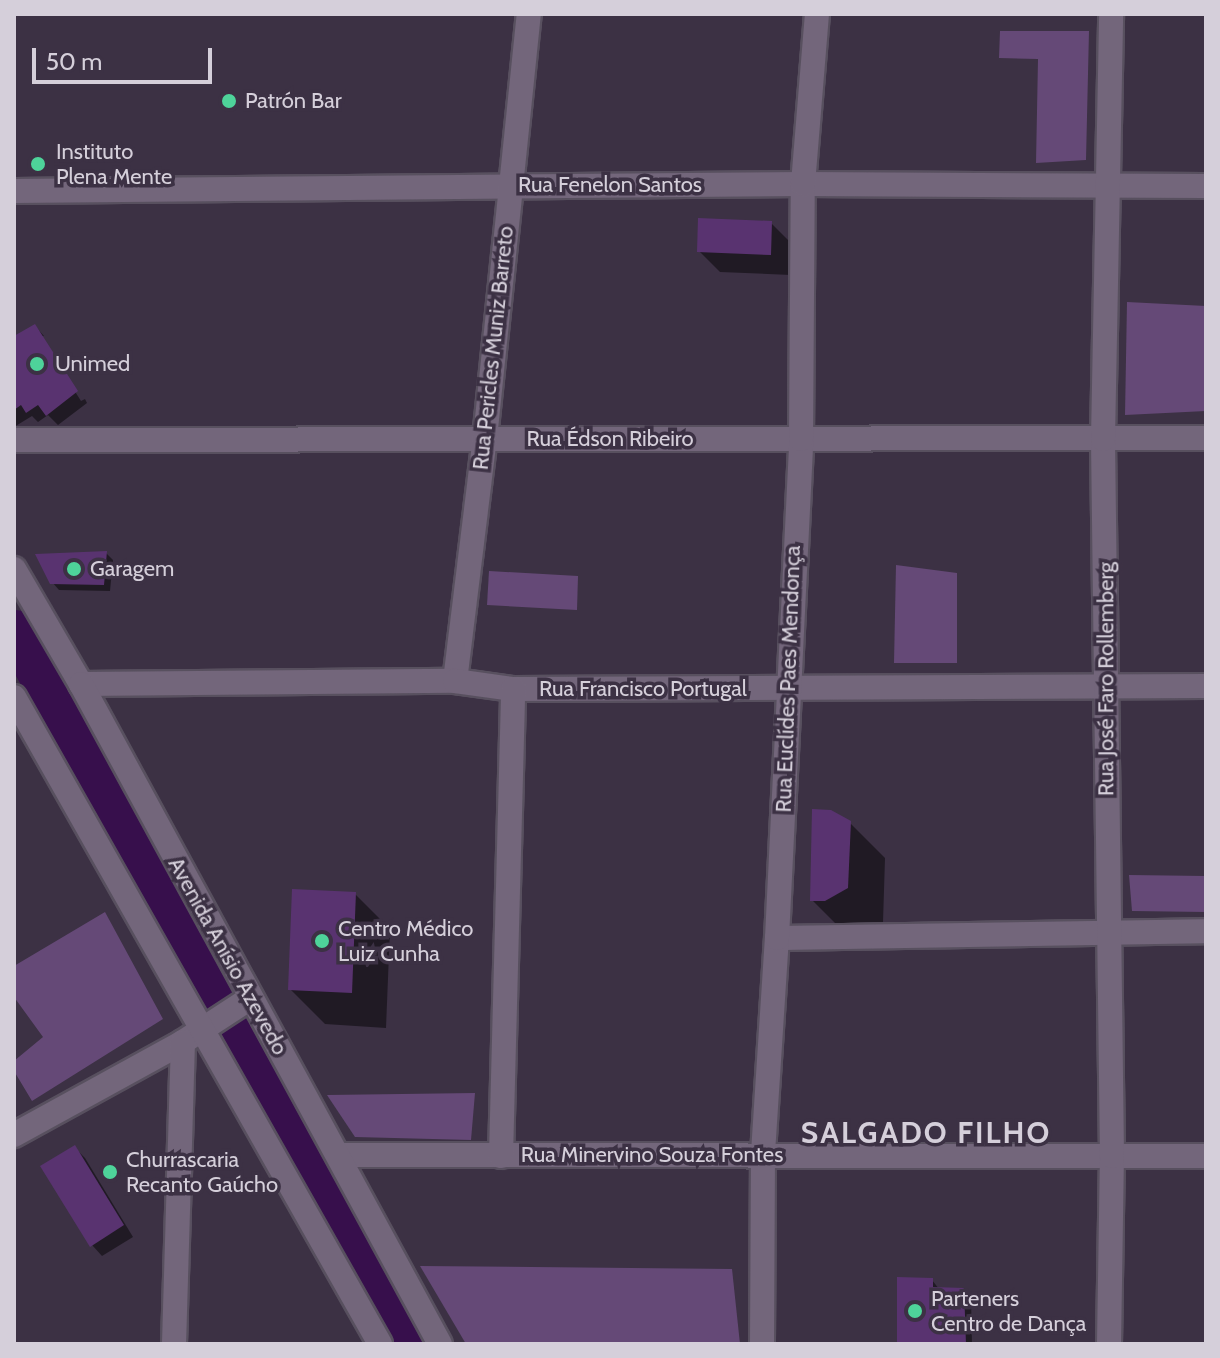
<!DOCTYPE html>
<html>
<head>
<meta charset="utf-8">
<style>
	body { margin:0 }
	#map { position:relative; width:1220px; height:1358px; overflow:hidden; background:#3c3144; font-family:Cabin,sans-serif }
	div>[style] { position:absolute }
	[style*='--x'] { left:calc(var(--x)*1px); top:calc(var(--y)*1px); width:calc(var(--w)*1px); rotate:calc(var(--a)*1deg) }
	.green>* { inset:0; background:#654977 }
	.shadow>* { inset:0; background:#0007 }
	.river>* { height:42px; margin:-21px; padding:0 21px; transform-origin:21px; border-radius:21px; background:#370f4c }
	.building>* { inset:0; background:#593370 }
	.roads { filter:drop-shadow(2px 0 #58505f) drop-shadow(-2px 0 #58505f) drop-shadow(0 2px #58505f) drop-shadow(0 -2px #58505f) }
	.street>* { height:24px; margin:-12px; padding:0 12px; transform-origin:12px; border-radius:12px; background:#73667b }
	.secondary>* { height:24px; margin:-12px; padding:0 12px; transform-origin:12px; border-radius:12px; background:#73667b }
	.dots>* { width:22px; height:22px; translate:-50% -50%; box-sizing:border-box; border:4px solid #3c3144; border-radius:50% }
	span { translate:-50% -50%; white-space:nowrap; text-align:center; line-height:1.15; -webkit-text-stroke:7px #3c3144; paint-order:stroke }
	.poi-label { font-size:22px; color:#d5cfda }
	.left { translate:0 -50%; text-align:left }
	.street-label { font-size:22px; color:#d5cfda }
	.district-label { font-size:30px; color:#d5cfda; font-weight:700; letter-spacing:2px }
	.frame { position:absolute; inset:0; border:16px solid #d5cfda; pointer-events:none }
	.scale { position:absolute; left:32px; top:48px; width:180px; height:36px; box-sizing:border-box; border:4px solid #d5cfda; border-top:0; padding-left:10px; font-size:24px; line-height:28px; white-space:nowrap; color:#d5cfda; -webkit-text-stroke:6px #3c3144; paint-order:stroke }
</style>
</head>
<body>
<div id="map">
	<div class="green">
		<div style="clip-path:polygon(1000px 31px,1089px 31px,1086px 160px,1036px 163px,1038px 59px,999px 58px)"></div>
		<div style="clip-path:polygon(1127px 302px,1206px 306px,1206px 411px,1125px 415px)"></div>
		<div style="clip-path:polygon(896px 565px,957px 573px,957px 663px,894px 663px)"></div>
		<div style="clip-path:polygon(489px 571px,578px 576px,577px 610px,487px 605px)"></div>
		<div style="clip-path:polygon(1129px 875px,1206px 876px,1206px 912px,1132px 911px)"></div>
		<div style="clip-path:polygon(105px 912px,163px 1019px,32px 1101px,14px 1071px,14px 1061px,43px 1037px,14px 997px,14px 966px)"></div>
		<div style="clip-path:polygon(475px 1093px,471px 1140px,355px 1137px,327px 1095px)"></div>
		<div style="clip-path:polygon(420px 1266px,732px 1269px,740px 1344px,466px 1344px)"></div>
	</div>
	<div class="shadow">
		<div style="clip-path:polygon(771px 223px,792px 244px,791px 275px,720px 272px,699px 251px)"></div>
		<div style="clip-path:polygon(35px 326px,44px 336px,40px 336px,81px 401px,85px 399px,87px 403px,58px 425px,48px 415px,38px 422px,32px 416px,14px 427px,14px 339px)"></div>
		<div style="clip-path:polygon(106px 553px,113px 560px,110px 591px,59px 590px,52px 582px)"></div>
		<div style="clip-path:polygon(850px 823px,885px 858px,883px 923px,861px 935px,847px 935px,812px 900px)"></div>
		<div style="clip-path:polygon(355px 894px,390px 929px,386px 1028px,325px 1024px,290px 989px)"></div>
		<div style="clip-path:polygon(74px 1147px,85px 1158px,133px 1237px,102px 1256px,92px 1245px)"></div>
		<div style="clip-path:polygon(932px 1280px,939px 1289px,964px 1290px,971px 1297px,972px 1344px,899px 1343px)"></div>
	</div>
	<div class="river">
		<div style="--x:15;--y:631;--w:816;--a:60.89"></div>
	</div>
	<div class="building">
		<div style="clip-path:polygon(698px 218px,772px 221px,771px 255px,697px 252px)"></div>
		<div style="clip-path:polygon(35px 324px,78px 391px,46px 416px,38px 405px,26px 413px,21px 405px,14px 410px,14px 336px)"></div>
		<div style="clip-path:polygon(107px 551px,104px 585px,50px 584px,35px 554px)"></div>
		<div style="clip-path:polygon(812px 809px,831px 810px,851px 821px,848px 888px,825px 901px,810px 901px)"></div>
		<div style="clip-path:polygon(292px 889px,356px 892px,352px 993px,288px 990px)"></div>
		<div style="clip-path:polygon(75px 1145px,124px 1225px,90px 1247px,40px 1166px)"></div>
		<div style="clip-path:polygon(897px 1277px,933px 1278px,933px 1287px,964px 1288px,966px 1344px,897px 1343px)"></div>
	</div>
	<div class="roads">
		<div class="street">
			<div style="--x:14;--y:191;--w:789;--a:-0.51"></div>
			<div style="--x:803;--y:184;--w:403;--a:0.3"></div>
			<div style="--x:14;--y:440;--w:1192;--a:-0.1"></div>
			<div style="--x:455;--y:681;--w:245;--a:-83"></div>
			<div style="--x:485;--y:438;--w:426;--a:-84.1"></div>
			<div style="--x:81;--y:684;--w:374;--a:-0.5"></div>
			<div style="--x:455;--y:681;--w:59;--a:7.9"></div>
			<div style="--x:513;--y:689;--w:693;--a:-0.25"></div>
			<div style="--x:777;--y:938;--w:429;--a:-0.9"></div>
			<div style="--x:14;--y:1135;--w:193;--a:-28.8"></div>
			<div style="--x:183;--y:1042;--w:79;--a:-33.1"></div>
			<div style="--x:338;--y:1155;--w:868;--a:0.07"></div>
			<div style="--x:501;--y:1156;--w:467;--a:-88.5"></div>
			<div style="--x:174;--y:1344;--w:302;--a:-88.3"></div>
			<div style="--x:762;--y:1344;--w:191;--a:-89.7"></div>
			<div style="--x:763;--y:1153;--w:215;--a:-86.3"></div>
			<div style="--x:777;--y:938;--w:500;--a:-87.2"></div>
			<div style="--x:801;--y:439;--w:255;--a:-89.6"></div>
			<div style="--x:803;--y:184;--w:171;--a:-85.3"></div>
			<div style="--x:1109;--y:1344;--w:188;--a:-89.1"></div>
			<div style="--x:1112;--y:1156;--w:717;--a:-90.72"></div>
			<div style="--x:1103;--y:439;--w:425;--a:-88.9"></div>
		</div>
		<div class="secondary">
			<div style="--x:14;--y:569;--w:133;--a:59.8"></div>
			<div style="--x:81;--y:684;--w:751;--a:61.46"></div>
			<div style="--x:14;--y:697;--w:743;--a:60.5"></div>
		</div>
	</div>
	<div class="dots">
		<div style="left:229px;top:101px;background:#4ed39a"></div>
		<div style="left:38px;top:164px;background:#4ed39a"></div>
		<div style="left:37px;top:364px;background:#4ed39a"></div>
		<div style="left:74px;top:569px;background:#4ed39a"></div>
		<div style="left:322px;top:941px;background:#4ed39a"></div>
		<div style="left:110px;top:1172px;background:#4ed39a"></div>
		<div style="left:915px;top:1311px;background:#4ed39a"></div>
	</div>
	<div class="poi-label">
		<span class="left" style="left:245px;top:101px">Patrón Bar</span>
		<span class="left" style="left:56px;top:164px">Instituto<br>Plena Mente</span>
		<span class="left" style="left:55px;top:364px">Unimed</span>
		<span class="left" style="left:90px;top:569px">Garagem</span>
		<span class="left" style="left:338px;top:941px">Centro Médico<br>Luiz Cunha</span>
		<span class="left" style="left:126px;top:1172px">Churrascaria<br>Recanto Gaúcho</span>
		<span class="left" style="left:931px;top:1311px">Parteners<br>Centro de Dança</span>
	</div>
	<div class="street-label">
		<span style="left:610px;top:185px">Rua Fenelon Santos</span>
		<span style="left:493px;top:348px;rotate:-84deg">Rua Pericles Muniz Barreto</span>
		<span style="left:610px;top:439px">Rua Édson Ribeiro</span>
		<span style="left:788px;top:679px;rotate:-88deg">Rua Euclídes Paes Mendonça</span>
		<span style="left:1106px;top:679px;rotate:-90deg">Rua José Faro Rollemberg</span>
		<span style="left:643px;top:689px">Rua Francisco Portugal</span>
		<span style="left:228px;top:956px;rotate:61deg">Avenida Anísio Azevedo</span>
		<span style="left:652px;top:1155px">Rua Minervino Souza Fontes</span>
	</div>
	<div class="district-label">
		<span style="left:926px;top:1133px">SALGADO FILHO</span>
	</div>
	<div class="frame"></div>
	<div class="scale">50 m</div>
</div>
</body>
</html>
